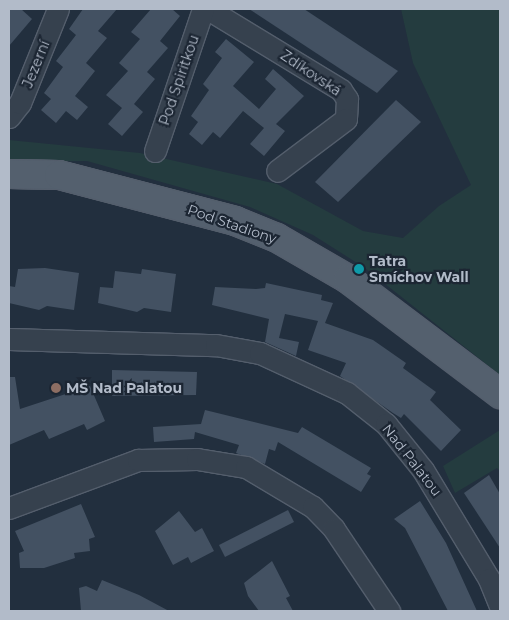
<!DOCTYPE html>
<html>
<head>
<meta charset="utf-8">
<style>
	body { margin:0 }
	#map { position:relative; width:509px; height:620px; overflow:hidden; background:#222f3e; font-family:Montserrat,sans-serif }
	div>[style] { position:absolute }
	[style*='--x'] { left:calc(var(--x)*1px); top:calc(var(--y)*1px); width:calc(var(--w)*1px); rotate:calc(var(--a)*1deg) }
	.green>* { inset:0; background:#243c3f }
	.building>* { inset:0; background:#435162 }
	.roads { filter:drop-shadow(1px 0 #545e6c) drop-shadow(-1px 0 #545e6c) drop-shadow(0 1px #545e6c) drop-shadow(0 -1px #545e6c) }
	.minor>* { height:21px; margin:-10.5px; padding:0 10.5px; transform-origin:10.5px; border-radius:10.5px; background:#36414e }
	.major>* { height:28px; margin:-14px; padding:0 14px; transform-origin:14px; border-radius:14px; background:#54606e }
	.dots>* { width:14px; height:14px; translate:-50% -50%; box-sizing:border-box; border:2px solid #1c2633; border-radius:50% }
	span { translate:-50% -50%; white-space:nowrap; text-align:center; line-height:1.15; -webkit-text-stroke:4.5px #1c2633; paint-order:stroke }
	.street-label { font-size:14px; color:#b2bbc9 }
	.poi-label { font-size:14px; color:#b2bbc9; font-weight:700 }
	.left { translate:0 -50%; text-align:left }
	.frame { position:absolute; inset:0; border:10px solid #b2bbc9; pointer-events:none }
</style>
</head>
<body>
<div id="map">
	<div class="green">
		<div style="clip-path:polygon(401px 9px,500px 9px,500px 375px,365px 268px,313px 235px,250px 207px,87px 161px,9px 162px,9px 140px,140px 153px,277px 184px,363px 231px,403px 238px,439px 206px,471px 185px,413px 63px)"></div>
		<div style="clip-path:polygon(500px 430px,500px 471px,497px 468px,455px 493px,443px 466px)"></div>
	</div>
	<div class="building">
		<div style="clip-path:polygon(9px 9px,21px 9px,32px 19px,9px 46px)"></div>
		<div style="clip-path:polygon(83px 9px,117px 9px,98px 31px,107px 38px,86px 63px,95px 71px,75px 96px,88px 107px,77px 120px,66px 111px,56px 123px,41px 110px,51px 99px,44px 93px,63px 67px,56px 61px,76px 35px,69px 29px)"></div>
		<div style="clip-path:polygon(151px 9px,172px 9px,180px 16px,160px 41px,168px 48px,147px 72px,155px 79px,134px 104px,143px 112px,122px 136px,108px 124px,122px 108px,106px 95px,128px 71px,119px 63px,140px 39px,131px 32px)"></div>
		<div style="clip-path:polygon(249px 9px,304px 9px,398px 71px,377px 93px)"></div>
		<div style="clip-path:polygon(226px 39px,254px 62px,233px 86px,259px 109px,276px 89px,265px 79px,273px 69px,304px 96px,276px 124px,285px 131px,264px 156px,250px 144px,264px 128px,243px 111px,220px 138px,213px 132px,202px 145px,189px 134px,198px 122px,191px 116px,209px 90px,203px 84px,222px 58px,215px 52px)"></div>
		<div style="clip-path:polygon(396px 100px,421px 122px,338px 202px,315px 182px)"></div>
		<div style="clip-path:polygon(45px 268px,79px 273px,74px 310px,47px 306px,39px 310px,9px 303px,9px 286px,15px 287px,18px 269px)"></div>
		<div style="clip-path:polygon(142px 269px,176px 274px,171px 312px,144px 308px,137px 312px,98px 303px,100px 287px,113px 288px,115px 271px,141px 274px)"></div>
		<div style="clip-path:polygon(266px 283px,322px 295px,321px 300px,333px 303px,325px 323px,373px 340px,406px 363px,403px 368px,436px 392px,430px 400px,461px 430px,441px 451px,404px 414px,401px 418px,393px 413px,340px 376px,346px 363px,308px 350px,318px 321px,285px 314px,279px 338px,299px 342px,296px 356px,265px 342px,269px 319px,212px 305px,215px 287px,256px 289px,265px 288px)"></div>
		<div style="clip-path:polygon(112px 370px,197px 372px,196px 395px,112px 396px)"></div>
		<div style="clip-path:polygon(9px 377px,15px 377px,20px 409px,90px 386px,105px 421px,87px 430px,84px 424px,49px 439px,44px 430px,9px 445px)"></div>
		<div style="clip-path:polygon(205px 410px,298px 433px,302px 427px,371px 468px,367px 474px,371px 476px,361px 492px,278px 442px,275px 451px,269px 449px,265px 464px,236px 453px,239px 445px,195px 432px,194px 439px,154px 442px,153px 427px,201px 424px)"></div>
		<div style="clip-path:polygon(489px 475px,500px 494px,500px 548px,464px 493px)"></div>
		<div style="clip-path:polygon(420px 501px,446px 543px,477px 611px,448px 611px,405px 528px,394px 519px)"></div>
		<div style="clip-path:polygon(81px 504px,95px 537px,89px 539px,90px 551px,74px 553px,75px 558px,44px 568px,20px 568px,19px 553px,24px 551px,15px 531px)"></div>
		<div style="clip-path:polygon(288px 510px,294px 522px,225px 557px,219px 545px)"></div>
		<div style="clip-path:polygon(179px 511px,195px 532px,202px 528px,214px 551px,191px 563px,188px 557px,173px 565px,155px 531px)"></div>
		<div style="clip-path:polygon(272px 561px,290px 596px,286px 598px,293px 611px,259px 611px,248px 596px,244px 583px)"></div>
		<div style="clip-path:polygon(102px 580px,139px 595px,169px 611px,81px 611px,79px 588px,86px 586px,97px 591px)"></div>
	</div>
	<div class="roads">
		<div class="minor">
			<div style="--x:208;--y:9;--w:156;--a:31.3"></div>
			<div style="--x:341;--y:90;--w:11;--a:56"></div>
			<div style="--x:347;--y:99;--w:20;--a:93"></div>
			<div style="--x:346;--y:119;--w:86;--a:143"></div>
			<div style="--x:9;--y:117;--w:18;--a:-52"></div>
			<div style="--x:20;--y:103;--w:101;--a:-68"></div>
			<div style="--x:155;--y:151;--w:150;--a:-71.3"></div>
			<div style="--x:9;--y:339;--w:207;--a:1.7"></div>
			<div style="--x:216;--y:345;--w:45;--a:10.3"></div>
			<div style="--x:260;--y:353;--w:96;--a:24.7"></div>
			<div style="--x:347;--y:393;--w:50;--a:38.5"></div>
			<div style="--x:386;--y:424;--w:59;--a:51.2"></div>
			<div style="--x:423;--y:470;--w:127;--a:58.8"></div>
			<div style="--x:489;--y:579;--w:29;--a:68"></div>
			<div style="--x:9;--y:508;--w:138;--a:-20.4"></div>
			<div style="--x:138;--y:460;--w:59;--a:-1"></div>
			<div style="--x:197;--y:459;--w:50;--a:9.3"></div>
			<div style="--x:246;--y:467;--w:78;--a:30.8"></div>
			<div style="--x:313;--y:507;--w:30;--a:46"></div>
			<div style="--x:334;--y:529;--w:99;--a:56.1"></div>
		</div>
		<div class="major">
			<div style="--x:9;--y:174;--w:50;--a:1.1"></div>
			<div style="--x:59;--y:175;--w:182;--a:14.6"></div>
			<div style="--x:235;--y:221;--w:45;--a:22"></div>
			<div style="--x:277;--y:238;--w:82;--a:30"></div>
			<div style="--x:348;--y:279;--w:191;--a:37.1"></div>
		</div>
	</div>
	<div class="dots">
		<div style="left:359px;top:269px;background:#0f9aa8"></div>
		<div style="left:56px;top:388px;background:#8d6e63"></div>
	</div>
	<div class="street-label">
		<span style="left:36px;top:64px;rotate:-68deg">Jezerní</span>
		<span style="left:311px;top:73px;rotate:34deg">Zdíkovská</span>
		<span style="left:179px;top:80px;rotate:-71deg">Pod Spiritkou</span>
		<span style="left:232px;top:224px;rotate:19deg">Pod Stadiony</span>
		<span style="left:412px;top:460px;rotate:52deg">Nad Palatou</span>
	</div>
	<div class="poi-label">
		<span class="left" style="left:369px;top:269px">Tatra<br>Smíchov Wall</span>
		<span class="left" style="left:66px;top:388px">MŠ Nad Palatou</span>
	</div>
	<div class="frame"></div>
</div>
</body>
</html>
